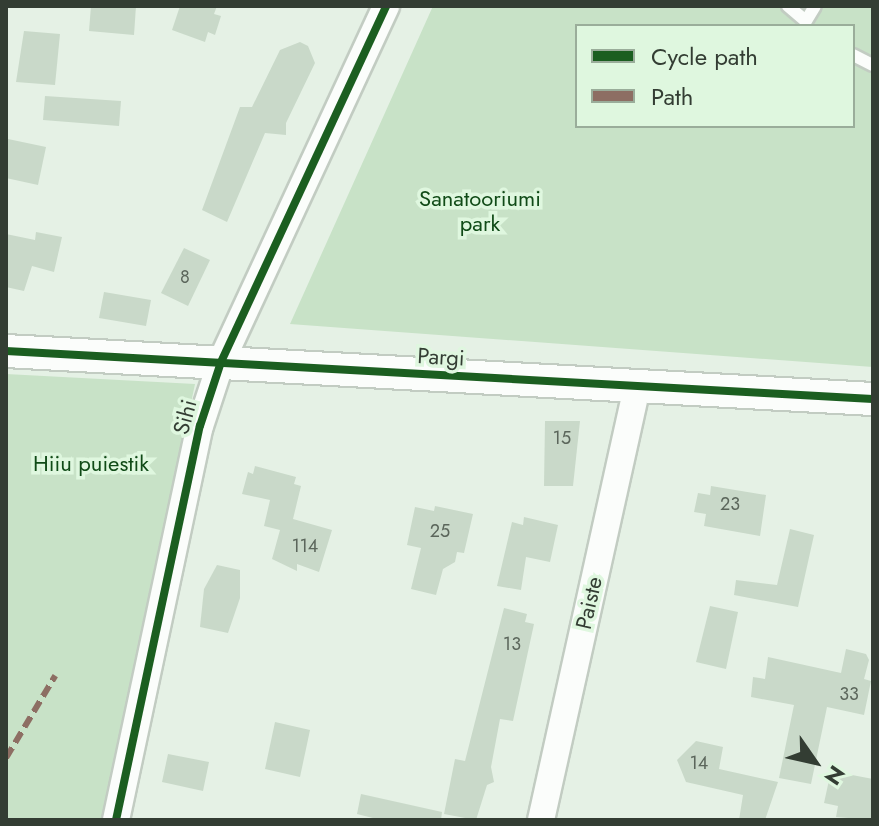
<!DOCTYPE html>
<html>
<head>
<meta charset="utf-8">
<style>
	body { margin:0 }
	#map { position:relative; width:879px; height:826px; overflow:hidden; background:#e5f1e5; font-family:Jost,sans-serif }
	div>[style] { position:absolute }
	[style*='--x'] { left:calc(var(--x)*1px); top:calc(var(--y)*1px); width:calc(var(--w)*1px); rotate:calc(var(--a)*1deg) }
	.green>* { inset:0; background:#c8e2c7 }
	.building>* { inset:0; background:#c9d9c9 }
	.roads { filter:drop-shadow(2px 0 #c2ccc2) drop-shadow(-2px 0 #c2ccc2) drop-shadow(0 2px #c2ccc2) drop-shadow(0 -2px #c2ccc2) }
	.service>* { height:12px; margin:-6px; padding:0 6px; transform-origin:6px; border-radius:6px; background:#fbfdfb }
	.minor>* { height:26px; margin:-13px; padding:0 13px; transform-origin:13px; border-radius:13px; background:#fbfdfb }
	.tertiary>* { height:32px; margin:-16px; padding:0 16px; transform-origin:16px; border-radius:16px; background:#fbfdfb }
	.quiet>* { height:6px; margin-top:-3px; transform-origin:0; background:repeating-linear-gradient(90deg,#8d6e63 0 12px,transparent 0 18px) }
	.cycleway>* { height:8px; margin:-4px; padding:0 4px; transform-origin:4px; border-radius:4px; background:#1b5e20 }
	span { translate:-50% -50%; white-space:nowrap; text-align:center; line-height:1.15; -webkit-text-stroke:7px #dff7df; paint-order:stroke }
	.number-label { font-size:18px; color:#5b665b }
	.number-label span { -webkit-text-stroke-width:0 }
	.park-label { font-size:22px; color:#104b17 }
	.street-label { font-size:22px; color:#333d33 }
	.frame { position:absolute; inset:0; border:8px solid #333d33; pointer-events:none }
	.legend { position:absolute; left:575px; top:24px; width:280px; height:104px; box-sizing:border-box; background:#dff7df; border:2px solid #9aad9a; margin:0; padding:10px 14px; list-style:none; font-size:24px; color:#333d33 }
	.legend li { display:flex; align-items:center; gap:16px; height:40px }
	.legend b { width:40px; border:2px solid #9aad9a }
	.north { position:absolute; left:775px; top:722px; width:80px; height:80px; -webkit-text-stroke:6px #dff7df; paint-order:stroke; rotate:124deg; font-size:22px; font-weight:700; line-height:32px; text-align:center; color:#333d33 }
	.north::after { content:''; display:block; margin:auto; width:28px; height:36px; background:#333d33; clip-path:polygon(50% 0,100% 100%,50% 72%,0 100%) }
</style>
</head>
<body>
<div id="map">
	<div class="green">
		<div style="clip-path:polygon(evenodd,433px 6px,873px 6px,873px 367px,290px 324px,433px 6px,577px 26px,853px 26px,853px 126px,577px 126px,577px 26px)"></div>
		<div style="clip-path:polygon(6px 374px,195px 384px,103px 820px,6px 820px)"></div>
	</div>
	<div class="building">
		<div style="clip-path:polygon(91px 6px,136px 6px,134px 35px,89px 31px)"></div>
		<div style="clip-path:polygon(180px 6px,217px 6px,214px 14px,221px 16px,215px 35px,208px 32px,205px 42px,172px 30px)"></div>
		<div style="clip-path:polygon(24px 31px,60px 34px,55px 85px,16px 82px)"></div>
		<div style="clip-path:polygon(300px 42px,308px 46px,315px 63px,286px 123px,286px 135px,265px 133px,227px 222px,202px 210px,240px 107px,252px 107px,280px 50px)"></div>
		<div style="clip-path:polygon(45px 96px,121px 101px,119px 126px,43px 120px)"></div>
		<div style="clip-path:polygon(8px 139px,46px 147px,38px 185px,6px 178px)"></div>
		<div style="clip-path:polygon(36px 232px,62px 237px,54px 272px,32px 266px,24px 291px,6px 287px,6px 234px,35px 240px)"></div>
		<div style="clip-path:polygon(184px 248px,210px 260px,188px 306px,161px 293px)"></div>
		<div style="clip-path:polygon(104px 292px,151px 300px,146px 326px,99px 318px)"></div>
		<div style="clip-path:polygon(545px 421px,580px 421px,573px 486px,544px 486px)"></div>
		<div style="clip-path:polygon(255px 466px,296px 477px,294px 484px,301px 486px,293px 519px,332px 530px,319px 572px,297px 564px,297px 571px,272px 559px,280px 530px,264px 526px,270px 500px,242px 494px,248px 472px,253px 474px)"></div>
		<div style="clip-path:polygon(711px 486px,766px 495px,760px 536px,704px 526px,706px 514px,694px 512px,698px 493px,710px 495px)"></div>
		<div style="clip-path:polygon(435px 506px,473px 514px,464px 553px,457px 552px,455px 562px,443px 569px,436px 595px,411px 589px,421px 548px,407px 545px,415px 507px,434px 511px)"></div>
		<div style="clip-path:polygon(524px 517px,558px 525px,550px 562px,526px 557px,521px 590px,497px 586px,512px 522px,523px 525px)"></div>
		<div style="clip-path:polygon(790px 529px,814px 535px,798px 607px,734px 595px,736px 580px,777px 585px)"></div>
		<div style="clip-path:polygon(217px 565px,240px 570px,240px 598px,228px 633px,200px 627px,204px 589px)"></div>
		<div style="clip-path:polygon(710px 606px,738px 612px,726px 669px,696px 662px)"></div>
		<div style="clip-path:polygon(504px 608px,527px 614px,525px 622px,534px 624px,513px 721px,500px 719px,491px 767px,494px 782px,487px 785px,476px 820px,444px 814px,455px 759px,465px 761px)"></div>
		<div style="clip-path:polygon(846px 649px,866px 654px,869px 660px,864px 679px,871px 681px,864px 715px,827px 707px,811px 784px,779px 778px,794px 705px,751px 697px,753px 677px,765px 679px,768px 657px,841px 673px)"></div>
		<div style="clip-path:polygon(275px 722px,310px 730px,300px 777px,265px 769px)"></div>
		<div style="clip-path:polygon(696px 741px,723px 747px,719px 769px,778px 782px,765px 820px,739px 820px,743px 795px,686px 782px,677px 760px)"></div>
		<div style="clip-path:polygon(168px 754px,209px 762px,203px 791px,162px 782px)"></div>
		<div style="clip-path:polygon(831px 771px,873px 779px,873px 820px,836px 817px,838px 806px,824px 803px)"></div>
		<div style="clip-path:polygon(361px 794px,442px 812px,441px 820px,381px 820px,357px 814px)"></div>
	</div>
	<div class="roads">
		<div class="service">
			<div style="--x:788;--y:6;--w:23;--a:40"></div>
			<div style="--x:806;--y:21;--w:17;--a:-59"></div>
			<div style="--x:853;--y:55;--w:22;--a:27"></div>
		</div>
		<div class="minor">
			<div style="--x:116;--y:820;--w:403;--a:-78"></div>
			<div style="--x:200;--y:426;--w:67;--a:-71.8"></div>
			<div style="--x:221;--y:362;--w:392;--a:-65.1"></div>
			<div style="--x:541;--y:820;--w:444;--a:-77.5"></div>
		</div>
		<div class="tertiary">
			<div style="--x:6;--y:351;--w:868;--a:3.17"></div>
		</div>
	</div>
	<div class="quiet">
		<div style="--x:6;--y:758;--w:96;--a:-59.1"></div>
	</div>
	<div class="cycleway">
		<div style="--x:6;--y:351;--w:868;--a:3.17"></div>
		<div style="--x:116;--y:820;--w:403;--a:-78"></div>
		<div style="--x:200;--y:426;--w:67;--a:-71.8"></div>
		<div style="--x:221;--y:362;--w:392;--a:-65.1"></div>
	</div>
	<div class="number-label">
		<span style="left:185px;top:277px">8</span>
		<span style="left:562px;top:438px">15</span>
		<span style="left:730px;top:504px">23</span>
		<span style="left:440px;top:531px">25</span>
		<span style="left:305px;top:546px">114</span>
		<span style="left:512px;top:644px">13</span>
		<span style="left:849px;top:694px">33</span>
		<span style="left:699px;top:763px">14</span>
	</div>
	<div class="park-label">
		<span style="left:480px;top:211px">Sanatooriumi<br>park</span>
		<span style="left:91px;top:464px">Hiiu puiestik</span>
	</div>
	<div class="street-label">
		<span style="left:441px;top:357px;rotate:3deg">Pargi</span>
		<span style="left:185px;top:417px;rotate:-75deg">Sihi</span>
		<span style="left:589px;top:603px;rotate:-77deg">Paiste</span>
	</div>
	<div class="frame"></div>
	<ul class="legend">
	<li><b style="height:10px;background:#1b5e20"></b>Cycle path</li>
	<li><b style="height:10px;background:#8d6e63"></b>Path</li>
	</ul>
	<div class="north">N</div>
</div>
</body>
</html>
